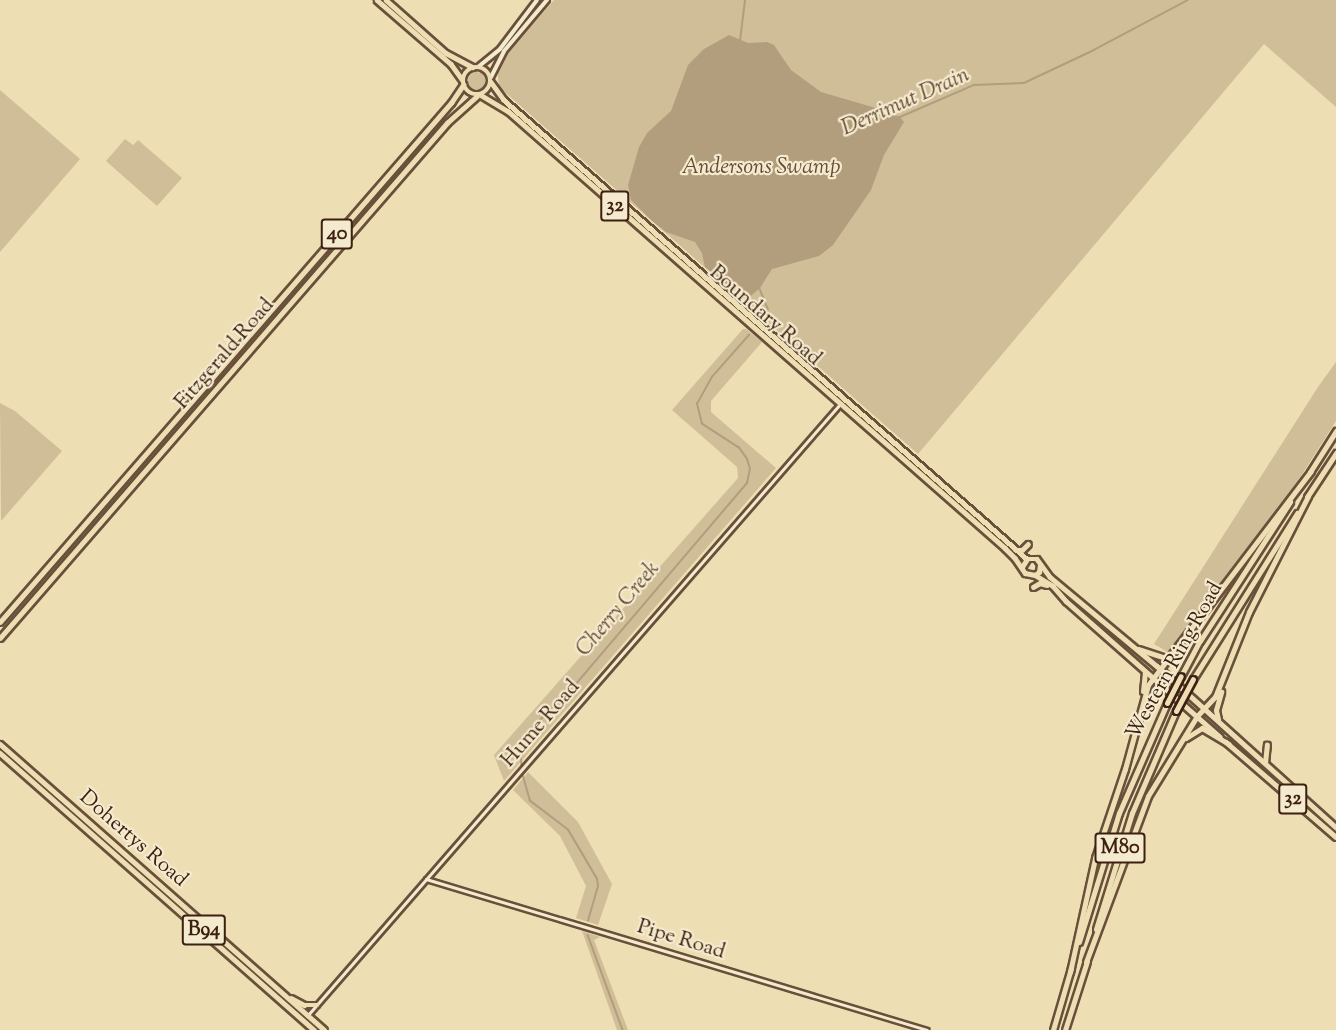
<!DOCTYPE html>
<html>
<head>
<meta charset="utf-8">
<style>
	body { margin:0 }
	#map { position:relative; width:1336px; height:1030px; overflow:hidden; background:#eedeb4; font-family:"Sorts Mill Goudy",serif }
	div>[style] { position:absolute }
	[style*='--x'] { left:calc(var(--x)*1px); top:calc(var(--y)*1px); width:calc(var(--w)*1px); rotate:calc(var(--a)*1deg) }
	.green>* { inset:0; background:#d0be98 }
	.round { border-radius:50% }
	.water>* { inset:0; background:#b29d7d }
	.stream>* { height:1.5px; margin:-0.75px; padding:0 0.75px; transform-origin:0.75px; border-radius:0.75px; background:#b29d7d }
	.roads { filter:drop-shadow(2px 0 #69503a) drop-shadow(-2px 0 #69503a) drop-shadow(0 2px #69503a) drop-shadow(0 -2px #69503a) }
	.tertiary>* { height:3px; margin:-1.5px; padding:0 1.5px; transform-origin:1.5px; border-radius:1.5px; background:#f4eace }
	.secondary>* { height:4px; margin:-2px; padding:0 2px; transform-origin:2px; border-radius:2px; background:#f4eace }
	.primary>* { height:4.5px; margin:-2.25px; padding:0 2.25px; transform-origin:2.25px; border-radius:2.25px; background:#eedeb4 }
	.primary>.ring { margin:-2.25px; padding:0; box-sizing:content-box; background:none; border:4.5px solid #eedeb4; border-radius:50% }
	.motorway>* { height:5px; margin:-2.5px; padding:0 2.5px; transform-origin:2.5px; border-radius:2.5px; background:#eedeb4 }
	.bridges { filter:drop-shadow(2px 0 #3d2012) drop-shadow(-2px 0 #3d2012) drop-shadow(0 2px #3d2012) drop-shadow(0 -2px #3d2012) }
	.motorway-bridge>* { height:5px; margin:-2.5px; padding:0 2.5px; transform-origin:2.5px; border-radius:2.5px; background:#eedeb4 }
	span { translate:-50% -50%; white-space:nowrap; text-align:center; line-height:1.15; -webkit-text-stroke:4.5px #f4eace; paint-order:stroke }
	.shield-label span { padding:2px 4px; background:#f4eace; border:2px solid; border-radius:4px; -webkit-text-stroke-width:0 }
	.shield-label { font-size:20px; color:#3d2012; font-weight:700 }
	.street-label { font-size:21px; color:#3d2012 }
	.water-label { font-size:22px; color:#664c37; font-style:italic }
</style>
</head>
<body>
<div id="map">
	<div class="green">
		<div style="clip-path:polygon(554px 0,1336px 0,1336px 107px,1264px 44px,918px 454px,499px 87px,497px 66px)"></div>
		<div class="round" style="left:468px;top:72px;width:18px;height:18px"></div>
		<div style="clip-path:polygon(0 90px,80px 159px,0 252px)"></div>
		<div style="clip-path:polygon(125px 139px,133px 145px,138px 140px,182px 178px,157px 206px,106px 161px)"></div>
		<div style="clip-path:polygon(743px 329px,746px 329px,762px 342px,711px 401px,711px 412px,776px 468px,504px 781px,494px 755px,738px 478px,737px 467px,672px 410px)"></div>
		<div style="clip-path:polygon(1336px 362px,1336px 421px,1301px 476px,1169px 653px,1154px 644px,1318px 387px)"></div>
		<div style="clip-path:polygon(0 403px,15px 411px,62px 451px,1px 521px)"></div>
		<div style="clip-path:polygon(528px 772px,578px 822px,612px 884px,598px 925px,576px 918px,586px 886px,560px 836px,513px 790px)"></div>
		<div style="clip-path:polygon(582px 931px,600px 937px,594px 940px,628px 1030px,617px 1030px)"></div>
	</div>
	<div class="water">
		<div style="clip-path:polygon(729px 35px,748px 43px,767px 42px,774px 45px,791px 70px,821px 92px,879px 109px,888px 115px,899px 116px,904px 122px,884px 155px,871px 190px,833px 245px,819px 256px,772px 269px,760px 288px,746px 300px,705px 267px,702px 253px,695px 242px,666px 232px,651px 220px,631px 200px,628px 185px,639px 147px,647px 133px,671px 111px,688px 65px,704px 49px)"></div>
	</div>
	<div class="stream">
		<div style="--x:740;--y:41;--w:41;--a:-83"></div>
		<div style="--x:900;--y:117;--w:81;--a:-23.4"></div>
		<div style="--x:974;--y:85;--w:50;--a:-2.3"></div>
		<div style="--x:1024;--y:83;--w:77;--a:-25.2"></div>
		<div style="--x:1094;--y:50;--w:106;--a:-28"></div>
		<div style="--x:760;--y:289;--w:22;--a:68"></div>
		<div style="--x:768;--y:309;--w:13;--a:108"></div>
		<div style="--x:588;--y:921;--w:36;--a:-74"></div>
		<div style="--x:598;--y:886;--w:7;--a:-98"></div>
		<div style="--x:597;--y:879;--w:57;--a:-120.6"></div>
		<div style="--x:568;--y:830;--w:48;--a:-142.7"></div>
		<div style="--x:530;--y:801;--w:29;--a:-106"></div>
		<div style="--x:522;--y:773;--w:15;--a:-94"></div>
		<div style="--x:521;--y:758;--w:11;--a:-80"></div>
		<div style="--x:523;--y:747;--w:13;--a:-67"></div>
		<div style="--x:528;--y:735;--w:22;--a:-51"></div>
		<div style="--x:542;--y:718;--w:48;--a:-45"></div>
		<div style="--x:576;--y:684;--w:264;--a:-49.6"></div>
		<div style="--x:747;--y:483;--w:14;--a:-78"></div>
		<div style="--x:750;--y:469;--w:10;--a:-107"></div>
		<div style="--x:747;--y:459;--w:14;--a:-126"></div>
		<div style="--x:739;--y:448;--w:44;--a:-147"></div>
		<div style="--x:702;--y:424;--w:21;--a:-104"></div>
		<div style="--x:697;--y:404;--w:31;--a:-61"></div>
		<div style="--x:712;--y:377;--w:56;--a:-48.6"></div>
		<div style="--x:588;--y:935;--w:101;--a:69.8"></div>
	</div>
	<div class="roads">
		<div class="tertiary">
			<div style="--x:426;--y:879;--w:523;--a:16.77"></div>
			<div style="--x:307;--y:1016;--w:812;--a:-48.95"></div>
		</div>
		<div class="secondary">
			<div style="--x:478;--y:67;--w:28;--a:-39"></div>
			<div style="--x:500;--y:49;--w:61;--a:-52.9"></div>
			<div style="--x:491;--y:77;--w:29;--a:-63"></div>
			<div style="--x:504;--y:51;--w:67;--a:-49.9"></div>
		</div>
		<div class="primary">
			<div style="--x:377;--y:0;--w:98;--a:40.9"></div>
			<div style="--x:451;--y:64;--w:19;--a:54"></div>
			<div style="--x:386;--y:0;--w:80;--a:41.5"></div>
			<div style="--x:446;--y:53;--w:30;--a:28"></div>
			<div class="ring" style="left:463px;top:67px;width:23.5px;height:23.5px"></div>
			<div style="--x:491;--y:82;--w:22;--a:54"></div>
			<div style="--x:504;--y:100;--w:696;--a:41.27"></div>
			<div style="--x:481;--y:95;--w:31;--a:31"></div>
			<div style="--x:508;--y:111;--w:662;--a:41.32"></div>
			<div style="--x:1005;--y:548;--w:14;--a:45"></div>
			<div style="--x:1015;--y:558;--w:18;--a:56"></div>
			<div style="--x:1025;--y:573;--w:10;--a:11"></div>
			<div style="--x:1035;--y:575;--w:5;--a:-37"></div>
			<div style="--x:1039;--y:572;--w:7;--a:-82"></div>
			<div style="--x:1015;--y:550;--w:7;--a:0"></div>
			<div style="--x:1022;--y:550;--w:8;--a:-45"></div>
			<div style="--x:1022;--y:567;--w:9;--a:-58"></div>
			<div style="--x:1027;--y:559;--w:10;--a:0"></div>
			<div style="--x:1037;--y:559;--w:22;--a:54"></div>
			<div style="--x:1050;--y:577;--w:139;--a:39.8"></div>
			<div style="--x:1157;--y:666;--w:241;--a:42"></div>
			<div style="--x:1035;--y:575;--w:21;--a:31"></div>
			<div style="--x:1053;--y:586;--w:20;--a:49"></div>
			<div style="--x:1066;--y:601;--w:205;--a:41.4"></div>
			<div style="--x:1033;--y:587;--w:8;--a:-30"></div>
			<div style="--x:1040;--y:583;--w:7;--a:16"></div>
			<div style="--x:0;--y:622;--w:688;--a:-49.01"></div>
			<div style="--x:451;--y:103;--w:22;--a:-56"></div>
			<div style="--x:0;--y:638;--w:682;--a:-49.04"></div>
			<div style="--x:447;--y:123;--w:40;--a:-42"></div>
			<div style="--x:1226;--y:742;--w:145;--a:40.8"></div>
			<div style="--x:0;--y:744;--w:432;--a:41.4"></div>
			<div style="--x:0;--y:753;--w:419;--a:41.4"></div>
			<div style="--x:1265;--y:763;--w:18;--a:-84"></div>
			<div style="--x:291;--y:998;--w:15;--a:28"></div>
			<div style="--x:304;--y:1005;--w:13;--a:0"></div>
		</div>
		<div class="motorway">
			<div style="--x:1310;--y:472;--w:49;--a:-57.6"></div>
			<div style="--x:1307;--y:497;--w:53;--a:-56.6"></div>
			<div style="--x:1138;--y:649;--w:32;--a:18"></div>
			<div style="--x:1181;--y:676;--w:40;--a:-62"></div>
			<div style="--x:1200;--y:641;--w:166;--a:-57.1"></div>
			<div style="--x:1193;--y:679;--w:196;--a:-57.9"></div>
			<div style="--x:1143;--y:691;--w:19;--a:-84"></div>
			<div style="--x:1218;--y:719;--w:9;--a:-103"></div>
			<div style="--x:1216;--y:710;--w:19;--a:-74"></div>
			<div style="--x:1186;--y:738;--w:19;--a:-32"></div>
			<div style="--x:1202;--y:728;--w:31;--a:31"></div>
			<div style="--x:1096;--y:929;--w:121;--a:-72.8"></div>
			<div style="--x:1132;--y:813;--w:111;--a:-66.7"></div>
			<div style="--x:1079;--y:942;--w:135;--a:-72.8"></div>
			<div style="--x:1119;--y:813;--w:120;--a:-66.4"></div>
			<div style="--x:1086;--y:962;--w:177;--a:-69.5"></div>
			<div style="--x:1148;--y:796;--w:94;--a:-58.5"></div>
			<div style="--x:1197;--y:716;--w:26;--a:-47"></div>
			<div style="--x:1215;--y:697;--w:92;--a:-68.2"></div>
			<div style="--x:1249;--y:612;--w:130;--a:-63"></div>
			<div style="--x:1070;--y:972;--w:117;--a:-77.6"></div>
			<div style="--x:1095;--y:858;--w:94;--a:-71.4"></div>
			<div style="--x:1125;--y:769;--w:87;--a:-74.7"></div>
			<div style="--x:1148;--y:685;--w:269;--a:-52.7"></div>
			<div style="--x:1053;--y:1030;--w:65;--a:-73.8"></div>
			<div style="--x:1065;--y:1030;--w:72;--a:-72.3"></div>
		</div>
	</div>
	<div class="bridges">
		<div class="motorway-bridge">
			<div style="--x:1167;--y:703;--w:30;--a:-63"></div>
			<div style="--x:1176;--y:711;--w:36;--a:-62"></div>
		</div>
	</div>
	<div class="shield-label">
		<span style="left:615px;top:206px">32</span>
		<span style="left:337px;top:234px">40</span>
		<span style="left:1293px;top:799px">32</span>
		<span style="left:1120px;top:848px">M80</span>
		<span style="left:204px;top:930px">B94</span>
	</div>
	<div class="street-label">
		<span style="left:765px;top:316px;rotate:41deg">Boundary Road</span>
		<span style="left:225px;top:354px;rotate:-49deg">Fitzgerald Road</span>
		<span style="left:1175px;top:661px;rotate:-61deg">Western Ring Road</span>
		<span style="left:541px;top:724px;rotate:-49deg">Hume Road</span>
		<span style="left:133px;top:839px;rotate:41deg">Dohertys Road</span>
		<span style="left:681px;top:940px;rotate:17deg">Pipe Road</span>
	</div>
	<div class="water-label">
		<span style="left:906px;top:103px;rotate:-24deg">Derrimut Drain</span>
		<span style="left:761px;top:169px">Andersons Swamp</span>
		<span style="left:619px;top:610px;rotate:-50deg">Cherry Creek</span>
	</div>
</div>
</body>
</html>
